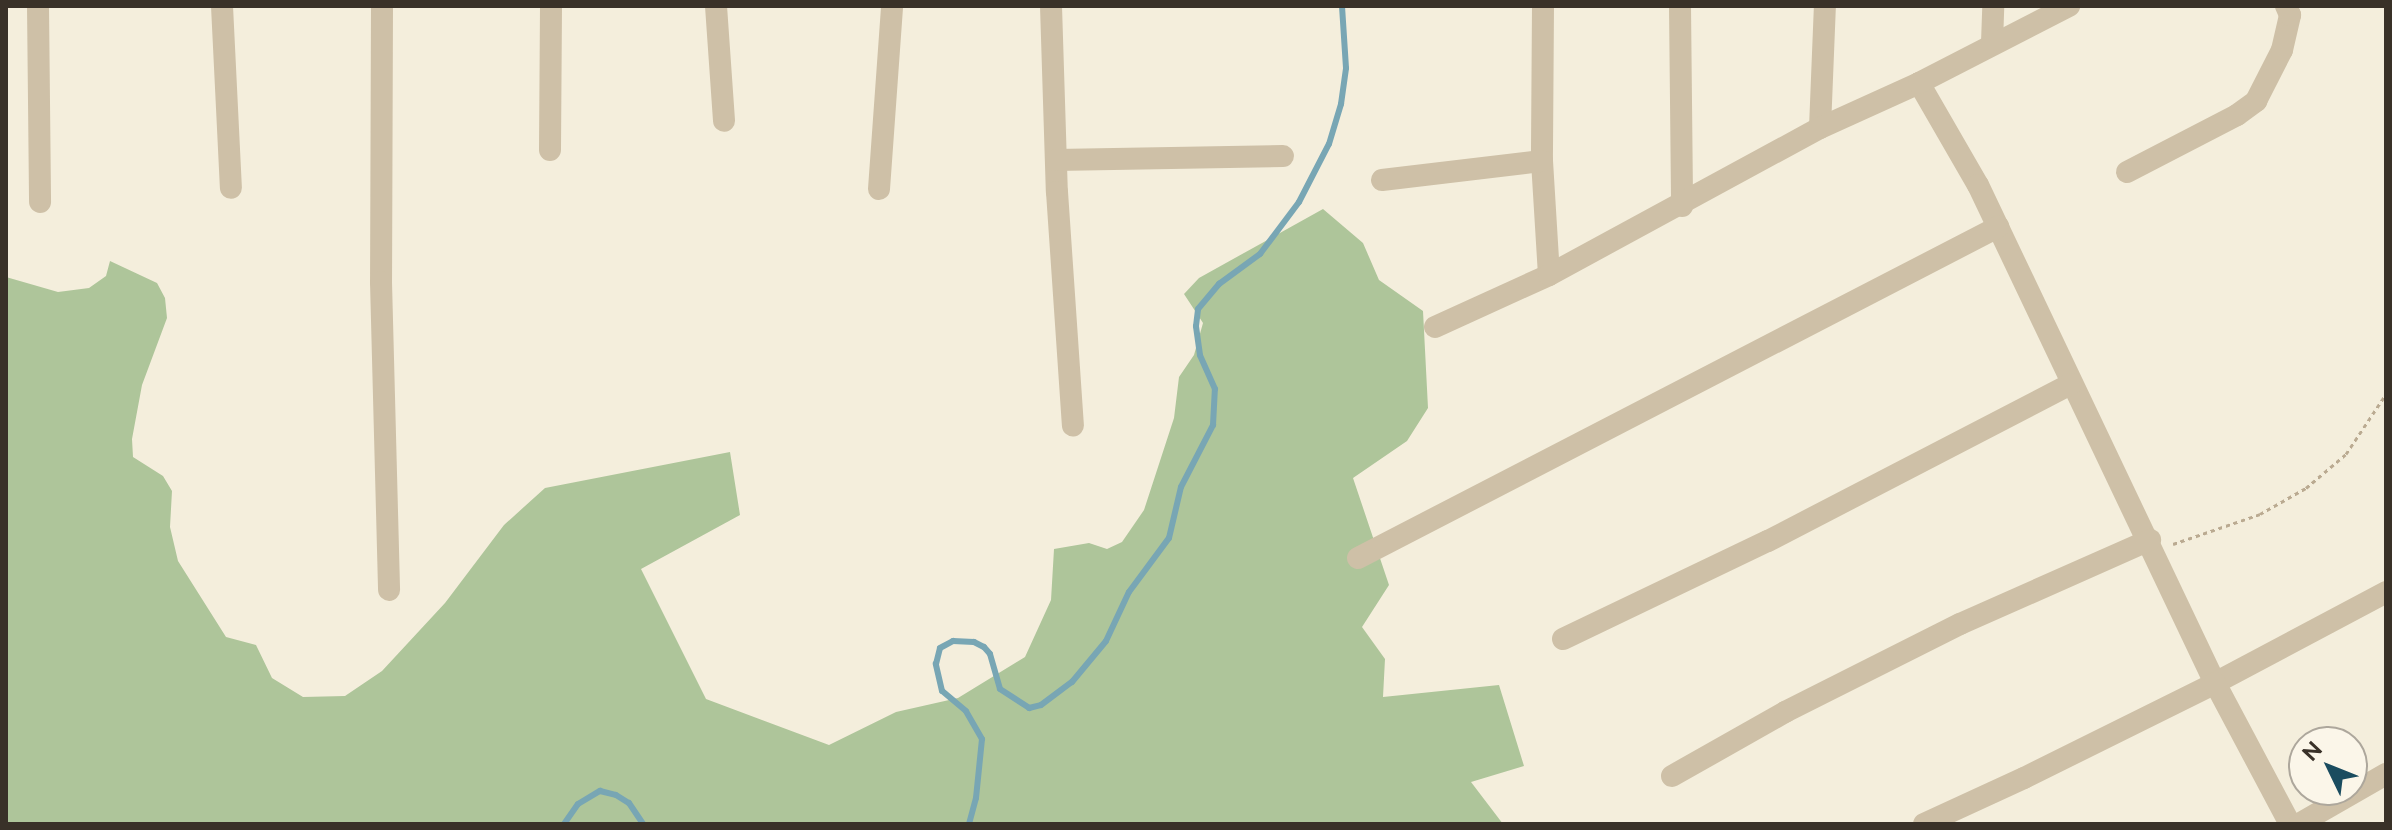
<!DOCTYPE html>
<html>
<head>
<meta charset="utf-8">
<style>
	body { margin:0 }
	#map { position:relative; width:2392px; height:830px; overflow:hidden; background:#f4eedc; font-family:Raleway,sans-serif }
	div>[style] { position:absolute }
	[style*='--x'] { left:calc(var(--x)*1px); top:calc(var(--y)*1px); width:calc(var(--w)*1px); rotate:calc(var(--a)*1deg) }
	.green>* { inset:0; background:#aec59a }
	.stream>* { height:6px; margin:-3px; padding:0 3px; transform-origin:3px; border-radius:3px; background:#78a6b4 }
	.path>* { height:3px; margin-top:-1.5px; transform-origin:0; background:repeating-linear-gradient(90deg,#baaa91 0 4px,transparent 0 8px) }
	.minor>* { height:22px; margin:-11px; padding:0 11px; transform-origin:11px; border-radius:11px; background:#cec0a7 }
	span { translate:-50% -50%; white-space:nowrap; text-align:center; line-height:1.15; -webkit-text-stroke:6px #fbf6e9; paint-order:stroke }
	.frame { position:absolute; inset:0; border:8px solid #393128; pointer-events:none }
	.north { position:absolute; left:2288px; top:726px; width:80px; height:80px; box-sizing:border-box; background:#fbf6e9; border:2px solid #ada79c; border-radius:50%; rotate:313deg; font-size:22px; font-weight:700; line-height:32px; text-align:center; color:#393128 }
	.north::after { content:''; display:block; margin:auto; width:28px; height:36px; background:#1a4c5f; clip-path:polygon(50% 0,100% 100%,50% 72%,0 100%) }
</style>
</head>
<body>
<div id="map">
	<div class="green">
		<div style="clip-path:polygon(1323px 209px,1363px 243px,1379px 280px,1423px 311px,1428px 408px,1407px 441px,1353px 478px,1389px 585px,1362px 627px,1385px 659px,1383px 697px,1499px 685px,1524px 766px,1471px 782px,1503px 824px,6px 824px,6px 277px,58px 292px,89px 288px,106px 276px,110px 261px,157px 283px,165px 298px,167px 318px,142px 385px,132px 439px,133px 457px,163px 476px,172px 491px,170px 527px,178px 561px,226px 637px,256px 645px,272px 678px,303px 697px,345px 696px,382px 671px,445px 603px,504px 525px,545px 488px,730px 452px,740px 515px,641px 569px,706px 699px,829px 745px,896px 712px,958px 698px,1025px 657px,1051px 600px,1054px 549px,1089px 543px,1107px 549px,1122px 542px,1144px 510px,1174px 418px,1179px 377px,1194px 355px,1203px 323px,1184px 294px,1199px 278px)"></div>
	</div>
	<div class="stream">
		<div style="--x:564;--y:824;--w:24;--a:-55"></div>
		<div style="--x:578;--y:804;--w:26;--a:-31"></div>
		<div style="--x:600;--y:791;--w:16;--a:14"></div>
		<div style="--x:616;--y:795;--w:15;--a:32"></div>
		<div style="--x:629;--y:803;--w:25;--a:56"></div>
		<div style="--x:969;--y:824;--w:27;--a:-75"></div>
		<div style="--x:976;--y:798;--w:59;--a:-84.2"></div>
		<div style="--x:982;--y:739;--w:32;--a:-120"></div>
		<div style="--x:966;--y:711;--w:31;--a:-140"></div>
		<div style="--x:942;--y:691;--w:28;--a:-103"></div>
		<div style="--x:936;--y:664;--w:16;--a:-76"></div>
		<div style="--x:940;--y:648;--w:15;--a:-28"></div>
		<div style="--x:953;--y:641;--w:21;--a:3"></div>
		<div style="--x:974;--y:642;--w:11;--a:27"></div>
		<div style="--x:984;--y:647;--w:9;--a:49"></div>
		<div style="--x:990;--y:654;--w:36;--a:74"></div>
		<div style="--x:1000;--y:689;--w:35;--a:33"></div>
		<div style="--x:1029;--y:708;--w:12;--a:-14"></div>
		<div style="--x:1041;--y:705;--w:39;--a:-37"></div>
		<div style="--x:1072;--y:682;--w:53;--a:-50.3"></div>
		<div style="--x:1106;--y:641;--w:54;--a:-64.9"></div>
		<div style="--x:1129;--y:592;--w:67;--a:-53.5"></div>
		<div style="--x:1169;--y:538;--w:52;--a:-76.8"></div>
		<div style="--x:1181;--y:487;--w:70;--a:-62.7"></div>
		<div style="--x:1213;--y:425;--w:36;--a:-87"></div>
		<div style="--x:1215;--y:389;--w:37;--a:-114"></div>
		<div style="--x:1200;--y:355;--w:29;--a:-98"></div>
		<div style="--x:1196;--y:326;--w:17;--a:-83"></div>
		<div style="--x:1198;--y:309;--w:33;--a:-50"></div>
		<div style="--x:1219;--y:284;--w:51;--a:-36.2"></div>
		<div style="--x:1260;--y:254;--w:65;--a:-53.1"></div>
		<div style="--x:1299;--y:202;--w:65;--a:-62.7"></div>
		<div style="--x:1329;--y:144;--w:42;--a:-73.3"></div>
		<div style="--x:1341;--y:104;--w:36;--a:-82"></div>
		<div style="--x:1346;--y:68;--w:62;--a:-93.7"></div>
	</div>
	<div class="path">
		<div style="--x:2173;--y:544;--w:92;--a:-19"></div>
		<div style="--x:2260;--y:514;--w:53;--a:-29.5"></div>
		<div style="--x:2306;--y:488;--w:52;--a:-40.4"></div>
		<div style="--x:2346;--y:454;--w:72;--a:-56.3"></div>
	</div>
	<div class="minor">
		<div style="--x:38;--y:6;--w:196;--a:89.4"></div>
		<div style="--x:222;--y:6;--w:182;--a:87.2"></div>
		<div style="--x:382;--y:6;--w:276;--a:90.2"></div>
		<div style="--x:381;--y:282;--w:308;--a:88.5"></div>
		<div style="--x:716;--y:6;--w:115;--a:86"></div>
		<div style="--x:1051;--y:6;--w:186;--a:88.2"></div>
		<div style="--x:1057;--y:192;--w:234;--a:86.1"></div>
		<div style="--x:1543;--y:6;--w:155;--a:90.4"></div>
		<div style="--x:1542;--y:161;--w:114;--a:86.5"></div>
		<div style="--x:1680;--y:6;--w:200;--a:89.4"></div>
		<div style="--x:1992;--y:43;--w:37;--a:-88"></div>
		<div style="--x:1919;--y:83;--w:118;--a:60"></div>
		<div style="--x:1978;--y:185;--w:552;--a:64.55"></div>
		<div style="--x:2215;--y:683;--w:194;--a:-28"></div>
		<div style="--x:1820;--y:128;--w:122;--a:-87.7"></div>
		<div style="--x:550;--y:150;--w:144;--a:-89.6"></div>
		<div style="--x:1056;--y:160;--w:227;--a:-1"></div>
		<div style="--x:2127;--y:172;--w:124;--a:-27.4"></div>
		<div style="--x:2237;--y:115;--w:24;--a:-36"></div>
		<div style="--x:2256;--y:101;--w:57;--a:-63"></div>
		<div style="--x:2282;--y:50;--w:36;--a:-77"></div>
		<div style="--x:2290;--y:15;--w:10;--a:-114"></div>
		<div style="--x:1382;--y:180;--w:161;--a:-6.8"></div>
		<div style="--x:879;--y:189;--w:183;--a:-85.9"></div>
		<div style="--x:1435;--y:327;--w:125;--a:-24.5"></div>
		<div style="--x:1549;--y:275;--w:308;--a:-28.5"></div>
		<div style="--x:1820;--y:128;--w:109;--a:-24.4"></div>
		<div style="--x:1919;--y:83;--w:169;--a:-27.2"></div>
		<div style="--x:1358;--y:558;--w:721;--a:-27.35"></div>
		<div style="--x:1563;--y:639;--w:227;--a:-25.6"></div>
		<div style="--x:1768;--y:541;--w:341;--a:-27.4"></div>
		<div style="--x:1672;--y:776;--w:130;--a:-29.5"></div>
		<div style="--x:1785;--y:712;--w:196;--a:-26.7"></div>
		<div style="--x:1960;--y:624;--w:208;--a:-23.9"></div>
		<div style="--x:1924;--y:824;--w:110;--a:-24.7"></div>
		<div style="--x:2024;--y:778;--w:213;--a:-26.4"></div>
		<div style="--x:2215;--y:683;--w:160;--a:62"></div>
		<div style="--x:2299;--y:824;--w:100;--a:-29.9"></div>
	</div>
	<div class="frame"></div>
	<div class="north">N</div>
</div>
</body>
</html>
